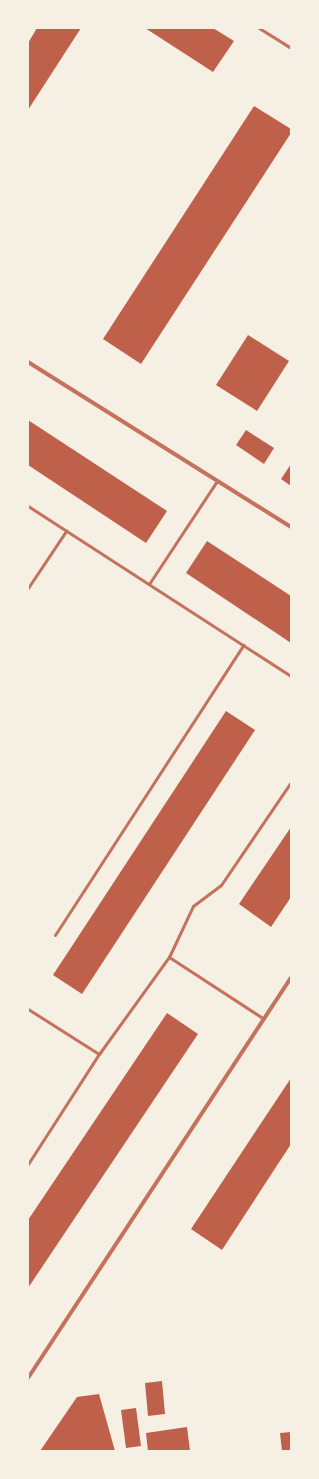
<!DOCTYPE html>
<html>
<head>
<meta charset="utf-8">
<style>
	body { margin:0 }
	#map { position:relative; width:319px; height:1479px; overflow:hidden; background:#f6efe4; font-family:Georgia,serif }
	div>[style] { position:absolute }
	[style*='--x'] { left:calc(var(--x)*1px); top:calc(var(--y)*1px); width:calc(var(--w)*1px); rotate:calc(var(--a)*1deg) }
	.building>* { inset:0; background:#bf614a }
	.service>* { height:3px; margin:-1.5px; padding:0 1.5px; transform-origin:1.5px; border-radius:1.5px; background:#c5725c }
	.minor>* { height:4px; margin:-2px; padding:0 2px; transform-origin:2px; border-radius:2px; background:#c5725c }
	span { translate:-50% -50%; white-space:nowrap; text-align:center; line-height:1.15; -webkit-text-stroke:4px #f6efe4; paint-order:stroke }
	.frame { position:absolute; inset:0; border:29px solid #f6efe4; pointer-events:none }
</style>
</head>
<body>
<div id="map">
	<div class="building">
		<div style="clip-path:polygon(37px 28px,81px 28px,28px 110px,28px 43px)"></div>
		<div style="clip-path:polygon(145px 28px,213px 28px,234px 41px,213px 72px)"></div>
		<div style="clip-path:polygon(254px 106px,291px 129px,291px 133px,141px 364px,103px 339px)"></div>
		<div style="clip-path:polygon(248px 335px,289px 361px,257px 411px,216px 385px)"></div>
		<div style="clip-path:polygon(28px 420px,167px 511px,146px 543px,28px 465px)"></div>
		<div style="clip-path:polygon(246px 430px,274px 448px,264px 464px,236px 445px)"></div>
		<div style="clip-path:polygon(291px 464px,291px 486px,281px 479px)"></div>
		<div style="clip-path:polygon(207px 541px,291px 596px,291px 643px,186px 573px)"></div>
		<div style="clip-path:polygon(226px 711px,255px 730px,82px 994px,53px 975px)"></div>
		<div style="clip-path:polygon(291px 827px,291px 897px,271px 927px,239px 904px)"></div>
		<div style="clip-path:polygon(167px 1013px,198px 1034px,28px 1288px,28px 1220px)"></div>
		<div style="clip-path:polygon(291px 1078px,291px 1144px,222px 1250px,191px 1229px)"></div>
		<div style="clip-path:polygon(162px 1381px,165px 1414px,148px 1416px,145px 1383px)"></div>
		<div style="clip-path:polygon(99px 1394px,115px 1451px,40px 1451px,77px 1397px)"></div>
		<div style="clip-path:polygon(136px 1408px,141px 1446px,126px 1448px,121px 1410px)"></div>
		<div style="clip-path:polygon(187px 1427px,190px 1451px,148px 1451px,146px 1433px)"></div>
		<div style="clip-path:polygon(291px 1432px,291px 1451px,282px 1451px,280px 1433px)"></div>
	</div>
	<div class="service">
		<div style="--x:259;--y:28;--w:38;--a:32"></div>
		<div style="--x:28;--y:506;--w:313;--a:32.9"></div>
		<div style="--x:149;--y:584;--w:123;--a:-56.6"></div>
		<div style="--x:28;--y:588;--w:69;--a:-56.3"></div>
		<div style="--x:55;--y:935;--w:346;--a:-57"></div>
		<div style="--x:169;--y:957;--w:56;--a:-64.8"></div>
		<div style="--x:193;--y:906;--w:35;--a:-37"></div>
		<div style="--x:221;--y:885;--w:125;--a:-55.8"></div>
		<div style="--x:28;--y:1009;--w:84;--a:32.4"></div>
		<div style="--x:99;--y:1054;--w:120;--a:-54.2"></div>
		<div style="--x:169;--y:957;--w:113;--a:33.1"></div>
		<div style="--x:28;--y:1164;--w:131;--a:-57.2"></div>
	</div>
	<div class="minor">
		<div style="--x:28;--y:362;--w:310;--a:32.1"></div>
		<div style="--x:28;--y:1378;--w:479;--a:-56.7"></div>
	</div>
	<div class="frame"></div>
</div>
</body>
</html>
